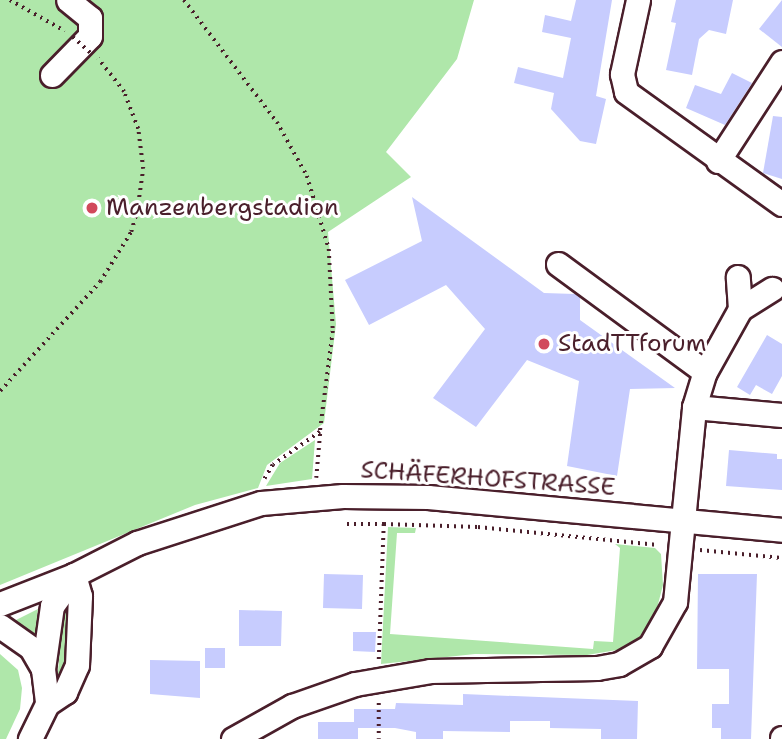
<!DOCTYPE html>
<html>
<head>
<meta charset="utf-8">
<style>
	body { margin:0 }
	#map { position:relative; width:782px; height:739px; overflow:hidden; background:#fff; font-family:"Shantell Sans",sans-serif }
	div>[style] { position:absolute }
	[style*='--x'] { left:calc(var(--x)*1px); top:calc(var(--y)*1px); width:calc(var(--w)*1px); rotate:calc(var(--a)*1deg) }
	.green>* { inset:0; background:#afe7aa }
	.building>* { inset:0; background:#c7ccfe }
	.path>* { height:3.5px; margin-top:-1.75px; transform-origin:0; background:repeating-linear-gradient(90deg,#4a1f2b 0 2px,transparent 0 7px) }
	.roads { filter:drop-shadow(2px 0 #4a1f2b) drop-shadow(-2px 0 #4a1f2b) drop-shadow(0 2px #4a1f2b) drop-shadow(0 -2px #4a1f2b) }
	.minor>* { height:23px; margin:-11.5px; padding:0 11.5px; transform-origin:11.5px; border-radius:11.5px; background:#fff }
	.path-bridge>* { height:3.5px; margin-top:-1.75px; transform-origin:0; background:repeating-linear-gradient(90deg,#4a1f2b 0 2px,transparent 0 7px) }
	.dots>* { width:19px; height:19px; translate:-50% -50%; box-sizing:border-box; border:4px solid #fff; border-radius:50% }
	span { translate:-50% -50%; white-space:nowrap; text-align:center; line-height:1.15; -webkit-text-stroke:6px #fff; paint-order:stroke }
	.poi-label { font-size:24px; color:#4a1f2b }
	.left { translate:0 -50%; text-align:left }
	.street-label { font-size:24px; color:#4a1f2b }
</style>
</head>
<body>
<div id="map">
	<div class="green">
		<div style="clip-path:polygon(0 0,474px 0,457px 59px,386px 152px,411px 177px,328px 232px,336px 324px,324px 423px,267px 465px,258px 488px,195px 505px,0 585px)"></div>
		<div style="clip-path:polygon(315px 440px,312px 479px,266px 486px,280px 463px)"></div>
		<div style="clip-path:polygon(388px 527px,416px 528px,415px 533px,397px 533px,390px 634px,593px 649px,594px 641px,613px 642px,620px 548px,615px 544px,655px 548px,661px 554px,663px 585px,656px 612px,639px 638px,617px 650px,587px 655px,475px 654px,381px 664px)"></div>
		<div style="clip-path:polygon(68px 602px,68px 663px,57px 686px,63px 607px)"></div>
		<div style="clip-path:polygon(38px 609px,35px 640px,10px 623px)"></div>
		<div style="clip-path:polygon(0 654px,18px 670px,22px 688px,20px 709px,6px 739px,0 739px)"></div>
	</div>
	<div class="building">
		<div style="clip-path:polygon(576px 0,612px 0,596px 96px,606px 99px,596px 144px,580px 141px,551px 109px,554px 93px,514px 83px,518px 67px,563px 78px,571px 38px,542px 32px,545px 15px,571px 21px)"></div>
		<div style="clip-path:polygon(676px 0,733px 0,726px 34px,709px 30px,699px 39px,692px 75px,666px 70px,676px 23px,671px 22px)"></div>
		<div style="clip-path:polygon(782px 0,782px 47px,759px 29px)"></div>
		<div style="clip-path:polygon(732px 73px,752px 83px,725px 125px,686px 108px,695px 85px,721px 94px)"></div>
		<div style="clip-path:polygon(773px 116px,782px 117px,782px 179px,763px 173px)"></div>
		<div style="clip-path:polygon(412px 197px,544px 293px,575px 294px,580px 297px,580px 320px,675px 388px,630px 389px,617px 476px,567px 466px,579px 381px,527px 360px,476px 427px,433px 398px,485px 329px,446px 285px,369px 325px,345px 280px,422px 241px)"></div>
		<div style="clip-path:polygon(767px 335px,782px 344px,782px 376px,772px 394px,756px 385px,750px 395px,737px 387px)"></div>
		<div style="clip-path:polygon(729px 450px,777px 454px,777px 459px,782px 459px,782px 490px,726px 486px)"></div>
		<div style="clip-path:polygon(324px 574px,363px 575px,362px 609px,323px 608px)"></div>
		<div style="clip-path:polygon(698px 574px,757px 574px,751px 739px,721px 739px,721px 728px,712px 728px,712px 704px,729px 704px,729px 669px,697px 669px)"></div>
		<div style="clip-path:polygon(239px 610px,282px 611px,281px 646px,239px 646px)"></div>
		<div style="clip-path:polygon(353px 632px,376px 632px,375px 652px,353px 651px)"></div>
		<div style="clip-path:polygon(205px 648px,225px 648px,225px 668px,205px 668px)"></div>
		<div style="clip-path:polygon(150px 660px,200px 661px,200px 698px,150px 694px)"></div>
		<div style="clip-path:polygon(463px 694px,638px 701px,637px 739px,601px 739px,601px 729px,550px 728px,550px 721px,510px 721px,510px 732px,443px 731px,443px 739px,416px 739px,416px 732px,395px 728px,358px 728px,358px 739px,318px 739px,318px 722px,354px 722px,354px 709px,395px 709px,396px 703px,463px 705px)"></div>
	</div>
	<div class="path">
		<div style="--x:10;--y:0;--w:63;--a:29.4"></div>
		<div style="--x:184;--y:0;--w:153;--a:52.7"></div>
		<div style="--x:277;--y:122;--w:62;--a:60.9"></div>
		<div style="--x:307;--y:176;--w:76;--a:73.2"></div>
		<div style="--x:329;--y:249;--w:82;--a:87.2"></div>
		<div style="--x:333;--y:331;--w:102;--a:97.3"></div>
		<div style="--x:320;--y:432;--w:57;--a:144.9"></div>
		<div style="--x:273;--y:465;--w:17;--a:121"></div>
		<div style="--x:0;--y:391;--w:148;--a:-47.5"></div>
		<div style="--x:100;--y:282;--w:59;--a:-58.2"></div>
		<div style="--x:131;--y:232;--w:22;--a:-74"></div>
		<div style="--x:137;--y:211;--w:42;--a:-81.9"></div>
		<div style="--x:143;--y:169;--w:40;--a:-97.1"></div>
		<div style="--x:138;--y:129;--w:40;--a:-111"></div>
		<div style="--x:124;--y:92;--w:42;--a:-128.2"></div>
		<div style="--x:316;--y:478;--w:46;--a:-85"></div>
		<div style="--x:347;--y:524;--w:37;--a:0"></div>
		<div style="--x:384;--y:524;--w:136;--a:92.1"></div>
		<div style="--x:384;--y:524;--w:94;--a:1.8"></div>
		<div style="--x:478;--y:527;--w:181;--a:5.7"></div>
		<div style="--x:700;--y:550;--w:82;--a:5.6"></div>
		<div style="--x:379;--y:703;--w:36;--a:90"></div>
	</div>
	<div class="roads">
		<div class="minor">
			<div style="--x:638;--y:0;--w:76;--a:102.2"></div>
			<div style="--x:622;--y:74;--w:18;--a:77"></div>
			<div style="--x:626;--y:92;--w:192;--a:35.7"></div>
			<div style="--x:52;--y:75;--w:54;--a:-45.7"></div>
			<div style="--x:90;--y:36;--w:18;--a:-90"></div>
			<div style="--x:90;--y:18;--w:28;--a:-141"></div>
			<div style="--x:718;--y:161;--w:118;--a:-57.1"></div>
			<div style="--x:558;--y:264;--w:182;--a:36.3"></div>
			<div style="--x:740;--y:309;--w:38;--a:-32"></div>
			<div style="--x:694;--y:407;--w:88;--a:5.2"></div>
			<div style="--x:0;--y:604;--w:79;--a:-21.4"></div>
			<div style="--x:74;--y:575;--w:71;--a:-26.9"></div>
			<div style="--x:137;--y:543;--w:130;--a:-17.9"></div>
			<div style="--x:261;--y:503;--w:82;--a:-4.9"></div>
			<div style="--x:343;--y:496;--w:85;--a:0.7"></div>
			<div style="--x:428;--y:497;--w:356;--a:5.3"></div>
			<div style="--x:0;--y:626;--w:38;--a:35"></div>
			<div style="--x:31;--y:648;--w:24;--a:60"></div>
			<div style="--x:43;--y:669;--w:35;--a:83"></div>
			<div style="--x:47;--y:704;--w:39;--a:116"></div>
			<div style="--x:43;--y:669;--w:64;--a:-81.9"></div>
			<div style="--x:52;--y:606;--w:34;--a:-54"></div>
			<div style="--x:47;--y:704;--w:22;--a:-34"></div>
			<div style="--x:65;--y:692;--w:30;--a:-66"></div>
			<div style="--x:77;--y:665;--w:69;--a:-87.5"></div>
			<div style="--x:80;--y:596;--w:22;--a:-106"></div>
			<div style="--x:233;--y:739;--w:68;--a:-29.2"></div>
			<div style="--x:292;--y:706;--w:67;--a:-19.2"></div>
			<div style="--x:355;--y:684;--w:76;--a:-9.8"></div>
			<div style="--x:430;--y:671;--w:167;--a:-1"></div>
			<div style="--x:597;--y:668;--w:22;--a:-10"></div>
			<div style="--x:619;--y:664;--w:36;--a:-30"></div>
			<div style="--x:650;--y:646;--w:51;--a:-60.4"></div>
			<div style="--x:675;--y:602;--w:196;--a:-84.4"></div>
			<div style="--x:694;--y:407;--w:37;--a:-73"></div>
			<div style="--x:705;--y:372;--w:72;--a:-60.9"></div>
			<div style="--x:740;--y:309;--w:32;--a:-94"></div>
			<div style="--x:782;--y:739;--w:1;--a:-90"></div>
		</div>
	</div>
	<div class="path-bridge">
		<div style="--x:73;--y:37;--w:24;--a:42"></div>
	</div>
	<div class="dots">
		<div style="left:92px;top:208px;background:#d1495b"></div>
		<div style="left:544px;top:344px;background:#d1495b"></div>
	</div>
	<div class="poi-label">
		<span class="left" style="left:106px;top:208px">Manzenbergstadion</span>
		<span class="left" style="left:558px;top:344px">StadTTforum</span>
	</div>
	<div class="street-label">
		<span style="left:488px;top:479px;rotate:4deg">SCHÄFERHOFSTRASSE</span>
	</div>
</div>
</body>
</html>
